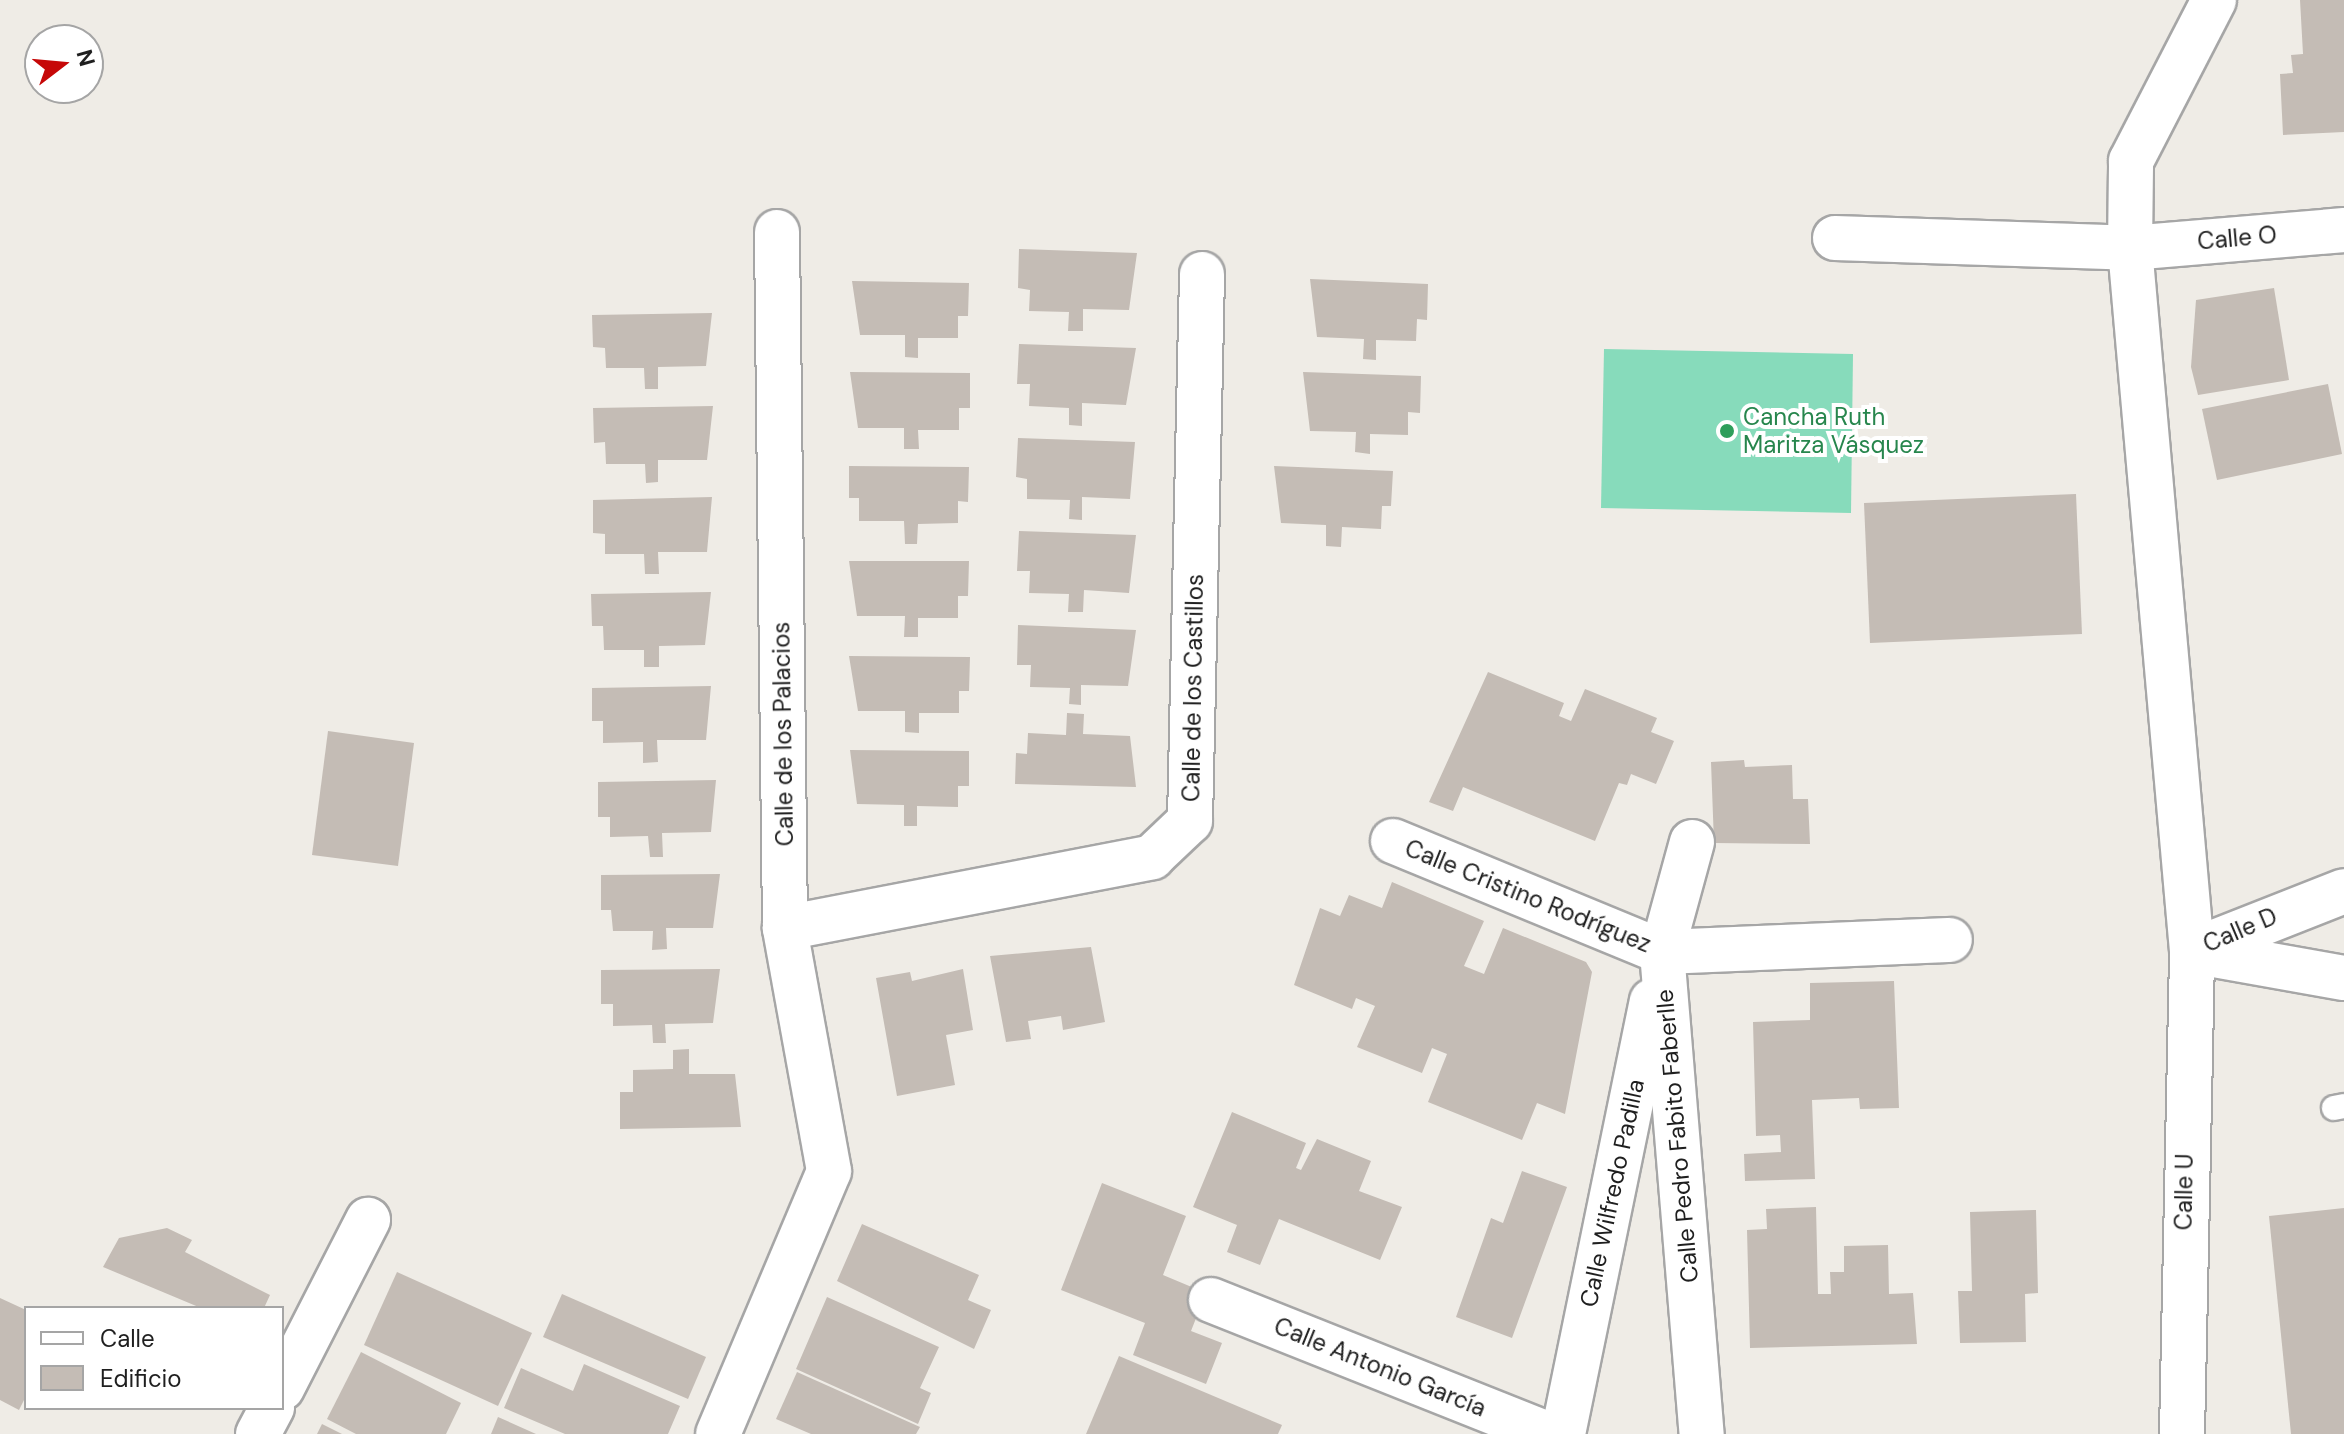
<!DOCTYPE html>
<html>
<head>
<meta charset="utf-8">
<style>
	body { margin:0 }
	#map { position:relative; width:2344px; height:1434px; overflow:hidden; background:#efece6; font-family:"DM Sans",sans-serif }
	div>[style] { position:absolute }
	[style*='--x'] { left:calc(var(--x)*1px); top:calc(var(--y)*1px); width:calc(var(--w)*1px); rotate:calc(var(--a)*1deg) }
	.pitch>* { inset:0; background:#87dbbb }
	.building>* { inset:0; background:#c4bcb5 }
	.roads { filter:drop-shadow(2px 0 #a6a6a6) drop-shadow(-2px 0 #a6a6a6) drop-shadow(0 2px #a6a6a6) drop-shadow(0 -2px #a6a6a6) }
	.lane>* { height:24px; margin:-12px; padding:0 12px; transform-origin:12px; border-radius:12px; background:#fff }
	.street>* { height:44px; margin:-22px; padding:0 22px; transform-origin:22px; border-radius:22px; background:#fff }
	.dots>* { width:22px; height:22px; translate:-50% -50%; box-sizing:border-box; border:4px solid #fff; border-radius:50% }
	span { translate:-50% -50%; white-space:nowrap; text-align:center; line-height:1.15; -webkit-text-stroke:8px #fff; paint-order:stroke }
	.street-label { font-size:24px; color:#1f1f1f }
	.leisure-label { font-size:24px; color:#27864d }
	.left { translate:0 -50%; text-align:left }
	.legend { position:absolute; left:24px; top:1306px; width:260px; height:104px; box-sizing:border-box; background:#fff; border:2px solid #a5a5a5; margin:0; padding:10px 14px; list-style:none; font-size:24px; color:#1f1f1f }
	.legend li { display:flex; align-items:center; gap:16px; height:40px }
	.legend b { width:40px; border:2px solid #a5a5a5 }
	.north { position:absolute; left:24px; top:24px; width:80px; height:80px; box-sizing:border-box; background:#fff; border:2px solid #a5a5a5; border-radius:50%; rotate:74deg; font-size:22px; font-weight:700; line-height:32px; text-align:center; color:#1f1f1f }
	.north::after { content:''; display:block; margin:auto; width:28px; height:36px; background:#c60808; clip-path:polygon(50% 0,100% 100%,50% 72%,0 100%) }
</style>
</head>
<body>
<div id="map">
	<div class="pitch">
		<div style="clip-path:polygon(1604px 349px,1853px 354px,1851px 513px,1601px 508px)"></div>
	</div>
	<div class="building">
		<div style="clip-path:polygon(2300px 0,2344px 0,2344px 132px,2283px 135px,2280px 74px,2293px 73px,2291px 55px,2303px 54px)"></div>
		<div style="clip-path:polygon(1019px 249px,1137px 253px,1129px 310px,1083px 309px,1083px 331px,1068px 331px,1069px 312px,1029px 311px,1030px 290px,1018px 288px)"></div>
		<div style="clip-path:polygon(1310px 279px,1428px 284px,1427px 320px,1417px 319px,1416px 341px,1376px 340px,1376px 360px,1363px 359px,1364px 339px,1317px 337px)"></div>
		<div style="clip-path:polygon(852px 281px,969px 283px,968px 316px,958px 316px,958px 338px,918px 338px,918px 358px,905px 357px,905px 335px,860px 335px)"></div>
		<div style="clip-path:polygon(2274px 288px,2289px 380px,2198px 395px,2191px 367px,2196px 300px)"></div>
		<div style="clip-path:polygon(712px 313px,706px 366px,658px 367px,658px 389px,645px 389px,644px 368px,606px 368px,605px 348px,593px 347px,592px 315px)"></div>
		<div style="clip-path:polygon(1019px 344px,1136px 348px,1126px 405px,1082px 403px,1082px 426px,1069px 425px,1069px 408px,1029px 406px,1030px 384px,1017px 384px)"></div>
		<div style="clip-path:polygon(850px 372px,970px 373px,970px 408px,959px 408px,959px 430px,918px 430px,919px 449px,904px 449px,904px 428px,858px 428px)"></div>
		<div style="clip-path:polygon(1303px 372px,1421px 376px,1420px 413px,1408px 412px,1408px 435px,1370px 434px,1370px 454px,1355px 452px,1356px 432px,1310px 431px)"></div>
		<div style="clip-path:polygon(2328px 384px,2342px 454px,2217px 480px,2202px 409px)"></div>
		<div style="clip-path:polygon(713px 406px,707px 460px,658px 460px,658px 482px,646px 483px,645px 464px,606px 464px,605px 442px,594px 443px,593px 408px)"></div>
		<div style="clip-path:polygon(1018px 438px,1135px 442px,1130px 499px,1082px 497px,1082px 520px,1069px 519px,1070px 500px,1027px 499px,1027px 479px,1016px 477px)"></div>
		<div style="clip-path:polygon(849px 466px,969px 467px,968px 502px,958px 501px,958px 523px,918px 524px,917px 544px,905px 544px,904px 521px,859px 521px,859px 498px,849px 498px)"></div>
		<div style="clip-path:polygon(1274px 466px,1393px 471px,1391px 506px,1382px 506px,1381px 529px,1342px 527px,1341px 547px,1326px 546px,1326px 525px,1281px 523px)"></div>
		<div style="clip-path:polygon(2076px 494px,2082px 634px,1870px 643px,1864px 503px)"></div>
		<div style="clip-path:polygon(712px 497px,707px 552px,658px 552px,659px 574px,645px 574px,644px 554px,605px 554px,605px 534px,593px 533px,593px 500px)"></div>
		<div style="clip-path:polygon(1019px 531px,1136px 535px,1129px 593px,1084px 590px,1083px 612px,1068px 612px,1069px 594px,1029px 593px,1030px 571px,1017px 571px)"></div>
		<div style="clip-path:polygon(849px 561px,969px 561px,968px 596px,958px 596px,958px 618px,918px 618px,918px 637px,904px 637px,905px 616px,857px 616px)"></div>
		<div style="clip-path:polygon(711px 592px,705px 645px,659px 646px,659px 667px,644px 667px,644px 650px,604px 650px,603px 626px,592px 626px,591px 594px)"></div>
		<div style="clip-path:polygon(1018px 625px,1136px 630px,1128px 686px,1081px 685px,1081px 705px,1069px 704px,1070px 688px,1030px 687px,1031px 665px,1017px 665px)"></div>
		<div style="clip-path:polygon(849px 656px,970px 657px,969px 691px,959px 691px,959px 713px,919px 713px,919px 733px,905px 732px,905px 711px,858px 711px)"></div>
		<div style="clip-path:polygon(1488px 672px,1564px 703px,1559px 716px,1571px 721px,1585px 689px,1657px 718px,1651px 732px,1674px 741px,1656px 784px,1631px 774px,1627px 785px,1619px 783px,1595px 841px,1463px 787px,1453px 811px,1429px 802px)"></div>
		<div style="clip-path:polygon(711px 686px,706px 740px,657px 740px,658px 762px,643px 763px,643px 742px,603px 743px,603px 721px,592px 721px,592px 688px)"></div>
		<div style="clip-path:polygon(1067px 713px,1084px 714px,1083px 734px,1130px 736px,1136px 787px,1015px 784px,1016px 753px,1027px 754px,1028px 733px,1066px 735px)"></div>
		<div style="clip-path:polygon(328px 731px,414px 743px,398px 866px,312px 855px)"></div>
		<div style="clip-path:polygon(850px 750px,969px 751px,969px 786px,958px 786px,958px 807px,917px 806px,917px 826px,904px 826px,904px 805px,857px 804px)"></div>
		<div style="clip-path:polygon(1744px 760px,1745px 767px,1792px 765px,1793px 799px,1808px 799px,1810px 844px,1714px 843px,1711px 762px)"></div>
		<div style="clip-path:polygon(716px 780px,711px 832px,662px 833px,663px 857px,650px 857px,648px 836px,610px 837px,610px 817px,598px 817px,598px 782px)"></div>
		<div style="clip-path:polygon(720px 874px,713px 928px,666px 928px,667px 949px,652px 950px,653px 931px,613px 931px,611px 910px,601px 910px,601px 875px)"></div>
		<div style="clip-path:polygon(1392px 882px,1484px 921px,1464px 966px,1484px 974px,1503px 928px,1586px 962px,1592px 972px,1565px 1114px,1537px 1103px,1522px 1140px,1428px 1102px,1447px 1054px,1432px 1048px,1422px 1073px,1357px 1047px,1375px 1006px,1356px 998px,1352px 1009px,1294px 985px,1320px 908px,1340px 916px,1349px 895px,1382px 908px)"></div>
		<div style="clip-path:polygon(1091px 947px,1105px 1022px,1063px 1030px,1061px 1016px,1028px 1021px,1031px 1039px,1006px 1042px,990px 956px)"></div>
		<div style="clip-path:polygon(720px 969px,713px 1023px,665px 1024px,666px 1043px,653px 1043px,652px 1025px,613px 1026px,613px 1004px,601px 1004px,601px 970px)"></div>
		<div style="clip-path:polygon(963px 969px,973px 1030px,946px 1035px,955px 1085px,897px 1096px,876px 978px,910px 972px,912px 981px)"></div>
		<div style="clip-path:polygon(1894px 981px,1899px 1108px,1860px 1109px,1859px 1098px,1812px 1100px,1815px 1179px,1745px 1181px,1744px 1154px,1781px 1152px,1780px 1135px,1756px 1136px,1753px 1022px,1810px 1020px,1810px 983px)"></div>
		<div style="clip-path:polygon(689px 1049px,689px 1074px,735px 1074px,741px 1127px,620px 1129px,620px 1092px,633px 1092px,633px 1070px,673px 1069px,673px 1050px)"></div>
		<div style="clip-path:polygon(1232px 1112px,1306px 1143px,1296px 1168px,1301px 1170px,1317px 1139px,1371px 1161px,1359px 1191px,1402px 1207px,1380px 1260px,1279px 1219px,1260px 1265px,1227px 1252px,1237px 1225px,1193px 1207px)"></div>
		<div style="clip-path:polygon(1522px 1171px,1567px 1187px,1512px 1338px,1456px 1317px,1491px 1218px,1503px 1223px)"></div>
		<div style="clip-path:polygon(1102px 1183px,1186px 1216px,1163px 1275px,1206px 1293px,1191px 1331px,1222px 1343px,1206px 1384px,1133px 1355px,1145px 1323px,1061px 1290px)"></div>
		<div style="clip-path:polygon(1816px 1207px,1818px 1294px,1831px 1294px,1830px 1272px,1844px 1272px,1844px 1246px,1888px 1245px,1889px 1294px,1913px 1293px,1917px 1344px,1750px 1348px,1747px 1230px,1767px 1229px,1766px 1209px)"></div>
		<div style="clip-path:polygon(2344px 1208px,2344px 1434px,2291px 1434px,2269px 1216px)"></div>
		<div style="clip-path:polygon(2036px 1210px,2038px 1293px,2025px 1294px,2026px 1342px,1960px 1343px,1958px 1291px,1972px 1291px,1970px 1212px)"></div>
		<div style="clip-path:polygon(862px 1224px,979px 1275px,968px 1300px,991px 1310px,974px 1349px,837px 1281px)"></div>
		<div style="clip-path:polygon(167px 1228px,192px 1240px,185px 1252px,270px 1295px,264px 1308px,201px 1308px,103px 1267px,119px 1238px)"></div>
		<div style="clip-path:polygon(397px 1272px,532px 1333px,498px 1406px,364px 1345px)"></div>
		<div style="clip-path:polygon(562px 1294px,706px 1357px,688px 1399px,543px 1337px)"></div>
		<div style="clip-path:polygon(827px 1297px,939px 1347px,920px 1388px,931px 1393px,918px 1424px,796px 1369px)"></div>
		<div style="clip-path:polygon(0 1298px,26px 1310px,26px 1396px,19px 1410px,0 1400px)"></div>
		<div style="clip-path:polygon(361px 1352px,461px 1403px,446px 1434px,356px 1434px,327px 1419px)"></div>
		<div style="clip-path:polygon(1119px 1356px,1282px 1425px,1278px 1434px,1086px 1434px)"></div>
		<div style="clip-path:polygon(584px 1364px,680px 1406px,668px 1434px,565px 1434px,504px 1408px,521px 1368px,573px 1391px)"></div>
		<div style="clip-path:polygon(797px 1372px,920px 1427px,916px 1434px,811px 1434px,776px 1419px)"></div>
		<div style="clip-path:polygon(498px 1417px,536px 1434px,491px 1434px)"></div>
		<div style="clip-path:polygon(322px 1424px,342px 1434px,317px 1434px)"></div>
	</div>
	<div class="roads">
		<div class="lane">
			<div style="--x:2334;--y:1108;--w:10;--a:-11"></div>
		</div>
		<div class="street">
			<div style="--x:1835;--y:238;--w:295;--a:1.9"></div>
			<div style="--x:2130;--y:248;--w:215;--a:-4.8"></div>
			<div style="--x:1393;--y:841;--w:291;--a:22.4"></div>
			<div style="--x:1662;--y:952;--w:288;--a:-2.4"></div>
			<div style="--x:1692;--y:842;--w:114;--a:105.3"></div>
			<div style="--x:1662;--y:952;--w:484;--a:85.3"></div>
			<div style="--x:785;--y:928;--w:374;--a:-10.9"></div>
			<div style="--x:1152;--y:857;--w:52;--a:-43.5"></div>
			<div style="--x:1190;--y:821;--w:547;--a:-88.74"></div>
			<div style="--x:2192;--y:951;--w:163;--a:-21.5"></div>
			<div style="--x:2192;--y:951;--w:154;--a:10.1"></div>
			<div style="--x:1211;--y:1300;--w:363;--a:21.7"></div>
			<div style="--x:282;--y:1388;--w:189;--a:-62.9"></div>
			<div style="--x:258;--y:1434;--w:30;--a:-62"></div>
			<div style="--x:718;--y:1434;--w:285;--a:-67.1"></div>
			<div style="--x:829;--y:1171;--w:247;--a:-100.3"></div>
			<div style="--x:785;--y:928;--w:696;--a:-90.66"></div>
			<div style="--x:1563;--y:1434;--w:442;--a:-78.4"></div>
			<div style="--x:2182;--y:1434;--w:483;--a:-88.8"></div>
			<div style="--x:2192;--y:951;--w:706;--a:-95.04"></div>
			<div style="--x:2130;--y:248;--w:87;--a:-89.3"></div>
			<div style="--x:2131;--y:161;--w:181;--a:-62.7"></div>
		</div>
	</div>
	<div class="dots">
		<div style="left:1727px;top:431px;background:#2e9e5b"></div>
	</div>
	<div class="street-label">
		<span style="left:2237px;top:238px;rotate:-5deg">Calle O</span>
		<span style="left:1193px;top:688px;rotate:-89deg">Calle de los Castillos</span>
		<span style="left:783px;top:734px;rotate:-91deg">Calle de los Palacios</span>
		<span style="left:1528px;top:896px;rotate:22deg">Calle Cristino Rodríguez</span>
		<span style="left:2240px;top:930px;rotate:-23deg">Calle D</span>
		<span style="left:1677px;top:1136px;rotate:-95deg">Calle Pedro Fabito Faberlle</span>
		<span style="left:2184px;top:1192px;rotate:-89deg">Calle U</span>
		<span style="left:1612px;top:1193px;rotate:-78deg">Calle Wilfredo Padilla</span>
		<span style="left:1380px;top:1367px;rotate:22deg">Calle Antonio García</span>
	</div>
	<div class="leisure-label">
		<span class="left" style="left:1743px;top:431px">Cancha Ruth<br>Maritza Vásquez</span>
	</div>
	<ul class="legend">
	<li><b style="height:10px;background:#fff"></b>Calle</li>
	<li><b style="height:22px;background:#c4bcb5"></b>Edificio</li>
	</ul>
	<div class="north">N</div>
</div>
</body>
</html>
